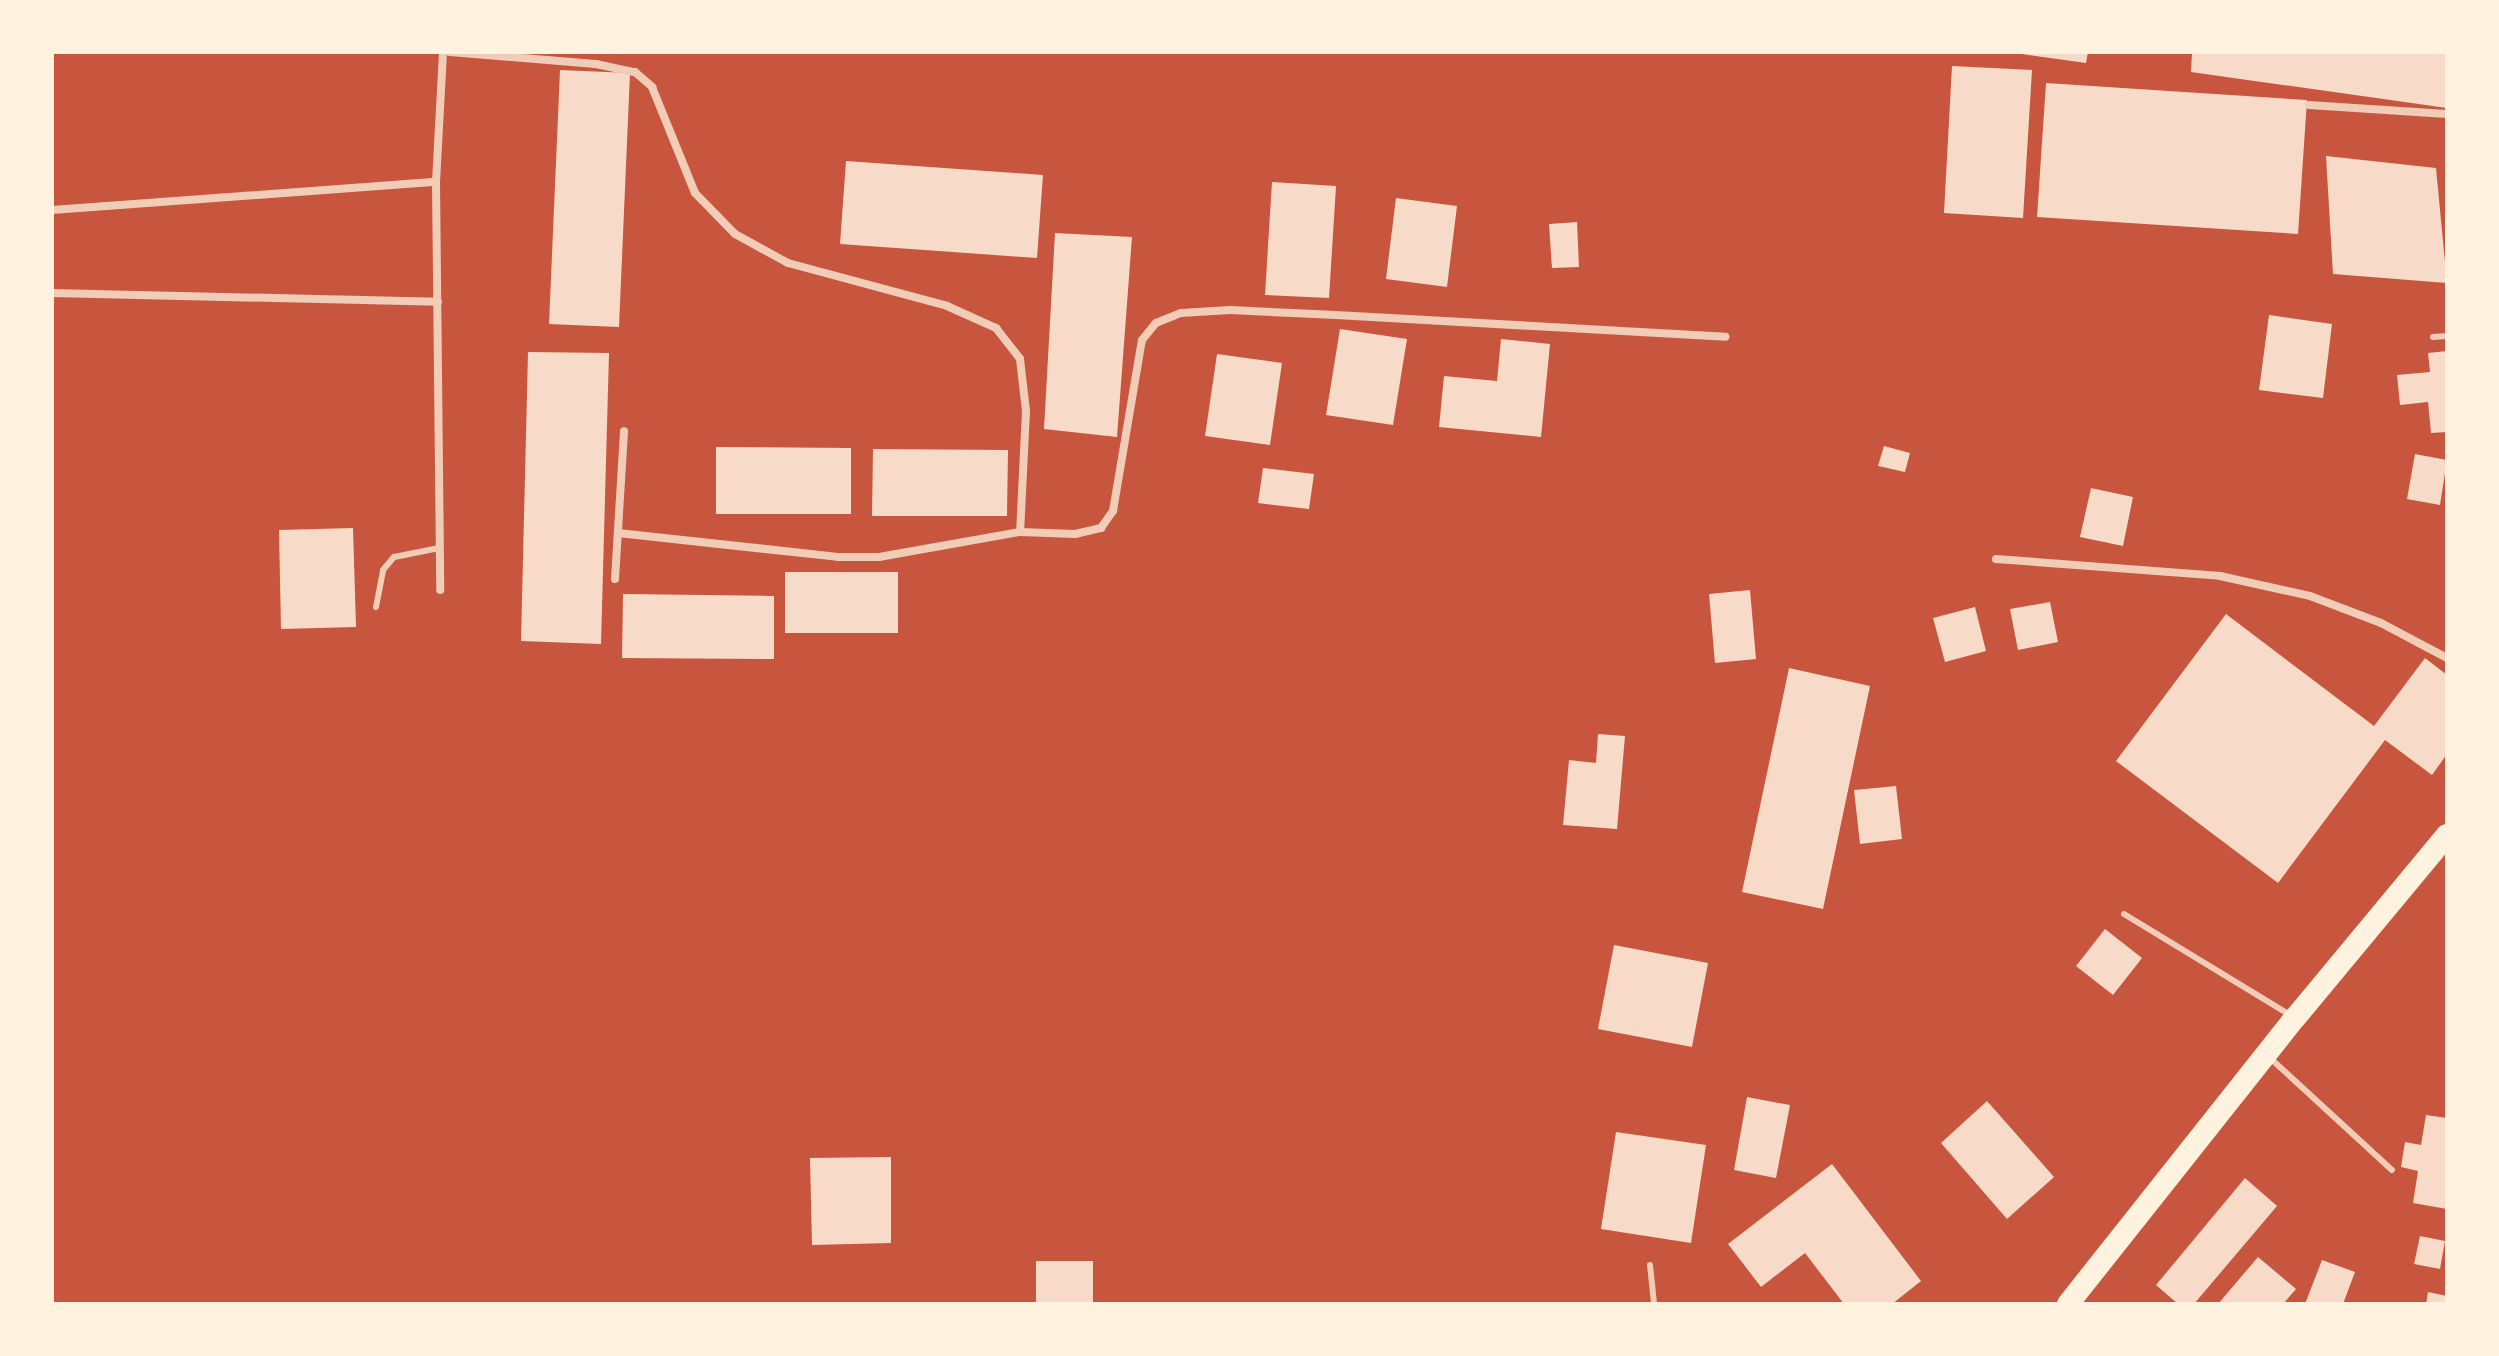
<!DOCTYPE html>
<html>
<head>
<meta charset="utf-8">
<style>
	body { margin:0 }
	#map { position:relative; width:2499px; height:1356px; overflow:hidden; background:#c8553d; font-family:Barlow,sans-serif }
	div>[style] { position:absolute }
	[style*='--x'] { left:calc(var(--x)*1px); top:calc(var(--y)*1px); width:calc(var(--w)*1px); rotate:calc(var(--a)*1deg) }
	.building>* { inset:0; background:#f7dbc8 }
	.service>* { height:6px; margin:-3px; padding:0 3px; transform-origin:3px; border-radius:3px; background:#f1ccb7 }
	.minor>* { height:8px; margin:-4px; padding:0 4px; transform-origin:4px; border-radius:4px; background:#f1ccb7 }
	.trunk>* { height:22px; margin:-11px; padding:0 11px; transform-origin:11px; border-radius:11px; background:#fff3e0 }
	span { translate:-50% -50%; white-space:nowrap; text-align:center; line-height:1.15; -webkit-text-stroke:6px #fff3e0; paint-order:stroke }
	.frame { position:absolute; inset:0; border:54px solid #fff3e0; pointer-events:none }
</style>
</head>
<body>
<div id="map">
	<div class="building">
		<div style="clip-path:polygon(2008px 52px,2088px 52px,2086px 63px)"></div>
		<div style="clip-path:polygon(2192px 52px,2447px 52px,2447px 108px,2191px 72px)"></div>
		<div style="clip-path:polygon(1952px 66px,2032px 70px,2023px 218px,1944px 213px)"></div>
		<div style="clip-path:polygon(560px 70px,630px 73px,619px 327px,549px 324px)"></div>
		<div style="clip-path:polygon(2046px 83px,2307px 100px,2298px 234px,2037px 217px)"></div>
		<div style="clip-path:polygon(2326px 156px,2436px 168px,2447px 283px,2333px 274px)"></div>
		<div style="clip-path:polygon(846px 161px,1043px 175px,1037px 258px,840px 244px)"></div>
		<div style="clip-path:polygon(1272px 182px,1336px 186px,1329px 298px,1265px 295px)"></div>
		<div style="clip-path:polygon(1396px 198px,1457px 206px,1447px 287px,1386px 279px)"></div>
		<div style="clip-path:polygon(1577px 222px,1579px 267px,1552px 268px,1549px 224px)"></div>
		<div style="clip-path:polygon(1055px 233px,1132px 237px,1117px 437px,1044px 429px)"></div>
		<div style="clip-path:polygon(2269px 315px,2332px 324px,2323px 398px,2259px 390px)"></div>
		<div style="clip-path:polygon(1340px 329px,1407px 339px,1393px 425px,1326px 415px)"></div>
		<div style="clip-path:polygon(1501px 339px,1550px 344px,1541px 437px,1439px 427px,1444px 376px,1497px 381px)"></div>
		<div style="clip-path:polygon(2447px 351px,2447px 432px,2431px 433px,2428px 402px,2400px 405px,2397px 375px,2430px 372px,2428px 353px)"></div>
		<div style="clip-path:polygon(528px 352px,609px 353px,601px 644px,521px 641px)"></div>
		<div style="clip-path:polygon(1217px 354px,1282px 363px,1270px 445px,1205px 436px)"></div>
		<div style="clip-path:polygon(1884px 446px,1910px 453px,1905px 472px,1878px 466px)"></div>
		<div style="clip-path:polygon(716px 447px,851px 448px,851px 514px,716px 514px)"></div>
		<div style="clip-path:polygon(873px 449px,1008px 450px,1007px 516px,872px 516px)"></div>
		<div style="clip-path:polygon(2415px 454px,2447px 460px,2440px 505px,2407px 499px)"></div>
		<div style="clip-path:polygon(1263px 468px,1314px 474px,1309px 509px,1258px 503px)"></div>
		<div style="clip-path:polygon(2091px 488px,2133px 497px,2123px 546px,2080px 537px)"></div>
		<div style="clip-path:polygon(353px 528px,356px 627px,281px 629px,279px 530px)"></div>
		<div style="clip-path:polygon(785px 572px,898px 572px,898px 633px,785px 633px)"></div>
		<div style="clip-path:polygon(1750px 590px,1756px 659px,1715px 663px,1709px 594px)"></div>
		<div style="clip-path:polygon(623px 594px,774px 596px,774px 659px,622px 658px)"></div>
		<div style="clip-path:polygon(2050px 602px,2058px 642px,2018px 650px,2010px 609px)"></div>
		<div style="clip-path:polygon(1975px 607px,1986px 651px,1945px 662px,1933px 618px)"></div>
		<div style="clip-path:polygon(2226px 614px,2374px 726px,2425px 658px,2447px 675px,2447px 754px,2432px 775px,2385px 740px,2278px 883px,2116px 761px)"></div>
		<div style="clip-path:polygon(1789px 668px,1870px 686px,1823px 909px,1742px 892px)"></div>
		<div style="clip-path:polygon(1598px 734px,1625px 736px,1617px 829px,1563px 825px,1569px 760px,1596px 763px)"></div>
		<div style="clip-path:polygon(1896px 786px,1902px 839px,1860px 844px,1854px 790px)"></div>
		<div style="clip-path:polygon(2105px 929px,2142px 958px,2113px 995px,2076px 966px)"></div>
		<div style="clip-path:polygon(1614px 945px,1708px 963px,1692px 1047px,1598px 1029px)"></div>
		<div style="clip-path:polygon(1747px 1097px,1790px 1105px,1776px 1178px,1734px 1170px)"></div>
		<div style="clip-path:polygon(1987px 1101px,2054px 1177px,2007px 1219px,1941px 1143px)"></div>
		<div style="clip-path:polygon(2426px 1115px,2447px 1118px,2447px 1209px,2413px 1203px,2418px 1171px,2401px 1167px,2405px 1142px,2421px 1145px)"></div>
		<div style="clip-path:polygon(1616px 1132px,1706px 1145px,1691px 1243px,1601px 1229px)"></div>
		<div style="clip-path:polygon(891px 1157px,891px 1243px,812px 1245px,810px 1158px)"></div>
		<div style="clip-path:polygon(1832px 1164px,1921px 1281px,1892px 1304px,1844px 1304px,1805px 1253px,1761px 1287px,1728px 1244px)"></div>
		<div style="clip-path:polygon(2245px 1178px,2277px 1206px,2194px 1304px,2178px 1304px,2156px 1285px)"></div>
		<div style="clip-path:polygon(2420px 1236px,2445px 1241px,2440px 1269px,2414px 1264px)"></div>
		<div style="clip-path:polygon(2258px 1257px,2296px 1289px,2283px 1304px,2218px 1304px)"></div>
		<div style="clip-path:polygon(2322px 1260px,2355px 1272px,2343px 1304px,2305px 1304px)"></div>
		<div style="clip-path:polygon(1036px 1261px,1093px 1261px,1093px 1304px,1036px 1304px)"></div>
		<div style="clip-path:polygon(2428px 1292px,2447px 1296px,2447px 1304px,2426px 1304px)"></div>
	</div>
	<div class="service">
		<div style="--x:2433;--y:337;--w:14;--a:-4"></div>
		<div style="--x:376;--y:607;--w:38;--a:-79"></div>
		<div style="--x:383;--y:570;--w:17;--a:-50"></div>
		<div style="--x:394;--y:557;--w:46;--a:-11.3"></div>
		<div style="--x:2124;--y:914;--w:197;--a:31.3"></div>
		<div style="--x:2269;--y:1057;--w:167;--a:42.6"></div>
		<div style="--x:1650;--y:1265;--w:39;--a:84"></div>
	</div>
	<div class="minor">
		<div style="--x:450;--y:52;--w:146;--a:4.7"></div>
		<div style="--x:596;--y:64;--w:40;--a:12"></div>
		<div style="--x:635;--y:72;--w:23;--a:41"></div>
		<div style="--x:652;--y:87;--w:114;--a:67.9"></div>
		<div style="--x:695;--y:193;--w:57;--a:45.7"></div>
		<div style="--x:735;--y:234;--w:60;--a:28.7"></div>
		<div style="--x:788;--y:263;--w:165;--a:15.1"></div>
		<div style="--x:947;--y:306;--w:54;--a:24.2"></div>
		<div style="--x:996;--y:328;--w:39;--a:52"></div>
		<div style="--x:1020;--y:359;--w:52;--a:83.4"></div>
		<div style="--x:1026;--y:411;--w:121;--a:92.8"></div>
		<div style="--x:1020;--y:532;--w:55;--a:2.1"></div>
		<div style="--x:1075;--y:534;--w:27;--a:-13"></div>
		<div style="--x:1101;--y:528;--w:21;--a:-55"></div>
		<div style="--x:1113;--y:511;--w:173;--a:-80.4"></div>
		<div style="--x:1142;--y:340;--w:22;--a:-51"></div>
		<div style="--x:1156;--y:323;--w:27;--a:-22"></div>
		<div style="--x:1181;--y:313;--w:49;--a:-3.5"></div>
		<div style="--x:1230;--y:310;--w:106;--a:2.7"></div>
		<div style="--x:1336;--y:315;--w:390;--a:3.2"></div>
		<div style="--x:2309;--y:105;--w:138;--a:3.7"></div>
		<div style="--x:436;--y:182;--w:408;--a:89.4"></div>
		<div style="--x:52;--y:210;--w:385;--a:-4.2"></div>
		<div style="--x:436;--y:182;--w:130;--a:-86.9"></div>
		<div style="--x:52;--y:293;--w:386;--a:1.3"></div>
		<div style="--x:618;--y:533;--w:221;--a:6.2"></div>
		<div style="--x:838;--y:557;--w:41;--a:0"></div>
		<div style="--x:879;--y:557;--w:143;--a:-10.1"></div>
		<div style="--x:1996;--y:559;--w:225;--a:4.3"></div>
		<div style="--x:2220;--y:576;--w:92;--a:12.5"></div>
		<div style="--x:2310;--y:596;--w:76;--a:20.8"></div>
		<div style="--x:2381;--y:623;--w:75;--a:27.9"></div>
		<div style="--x:615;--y:579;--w:148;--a:-86.5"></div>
	</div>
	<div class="trunk">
		<div style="--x:2068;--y:1304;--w:365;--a:-51.6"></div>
		<div style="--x:2295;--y:1018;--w:238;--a:-50.3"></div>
	</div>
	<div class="frame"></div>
</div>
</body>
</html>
